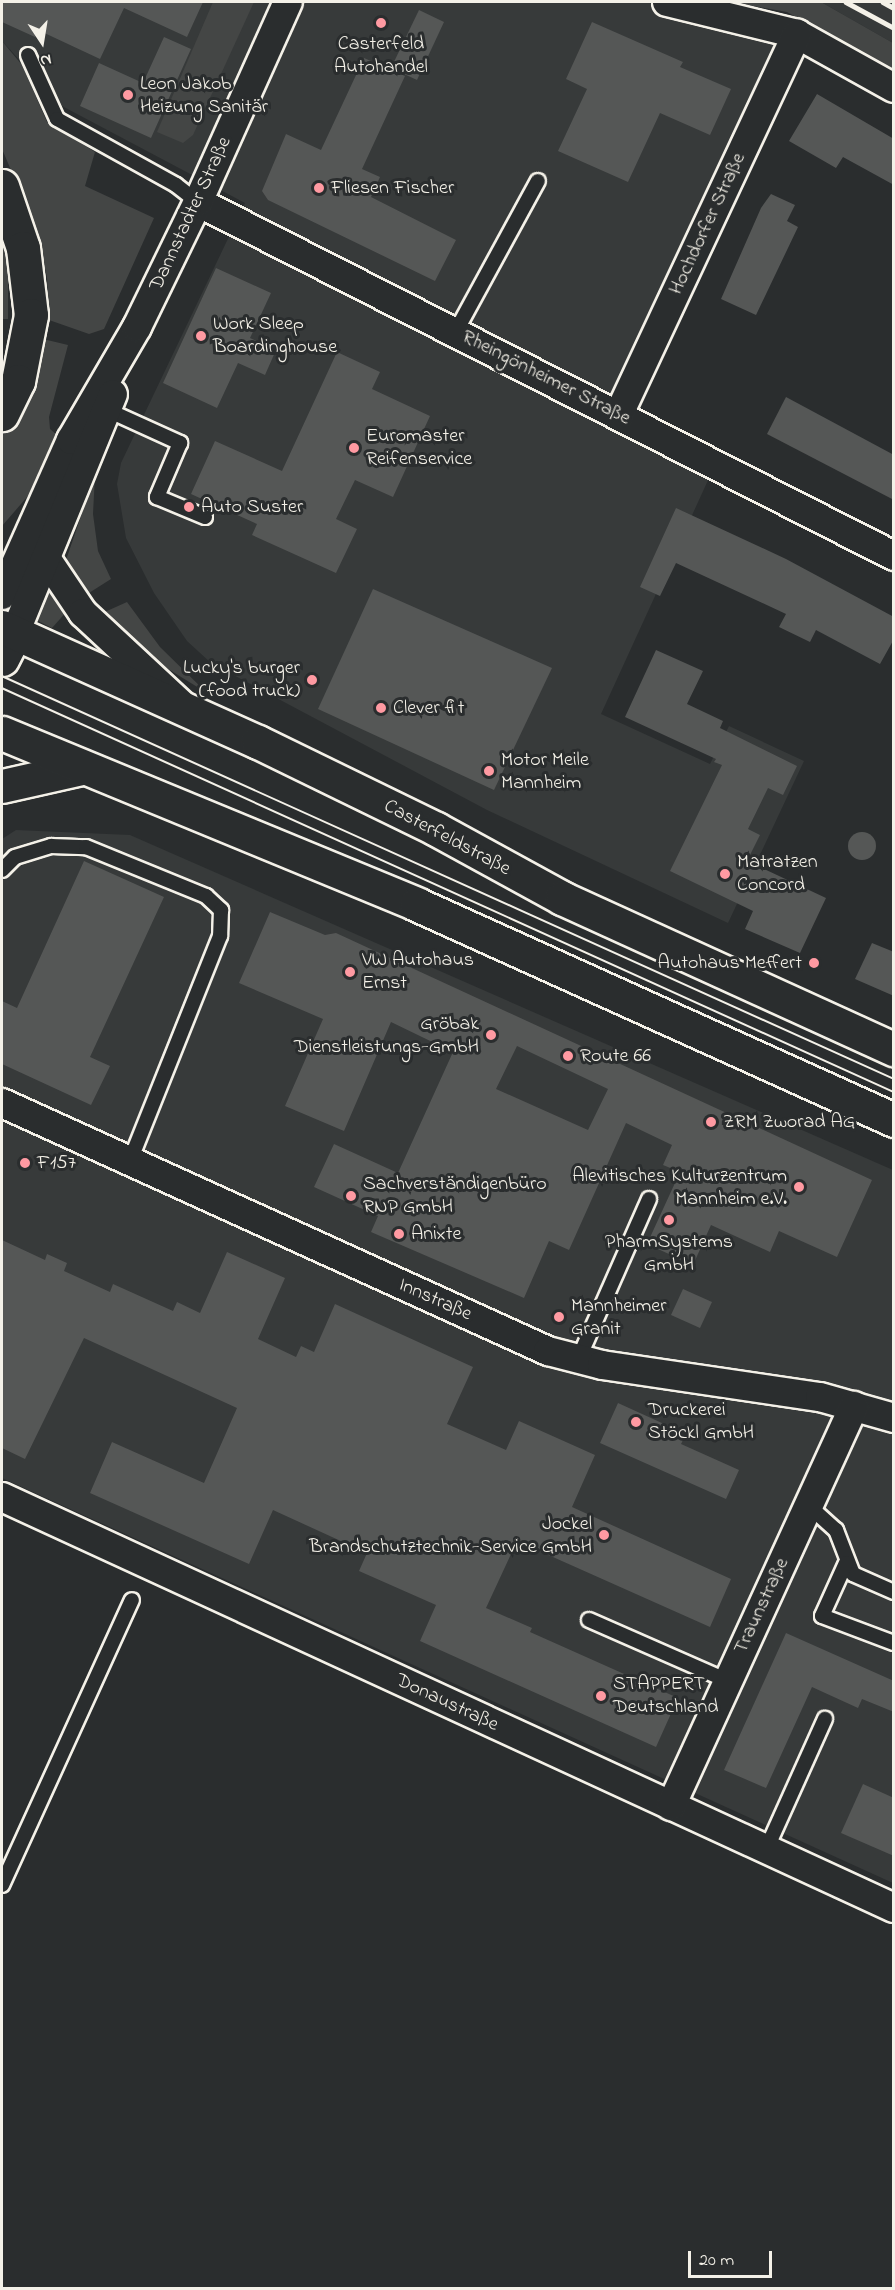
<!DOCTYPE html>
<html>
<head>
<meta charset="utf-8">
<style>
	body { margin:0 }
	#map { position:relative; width:895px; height:2290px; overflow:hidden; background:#2a2d2e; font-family:"Indie Flower",sans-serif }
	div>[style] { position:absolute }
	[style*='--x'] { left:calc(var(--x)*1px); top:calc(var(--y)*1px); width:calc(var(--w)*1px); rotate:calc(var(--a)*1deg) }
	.built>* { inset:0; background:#373a3a }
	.green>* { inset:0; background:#444645 }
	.building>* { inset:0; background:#555756 }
	.round { border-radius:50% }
	.roads { filter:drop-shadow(2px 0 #f4f1e8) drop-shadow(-2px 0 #f4f1e8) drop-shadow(0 2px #f4f1e8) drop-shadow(0 -2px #f4f1e8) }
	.lane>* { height:14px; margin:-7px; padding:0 7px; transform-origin:7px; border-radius:7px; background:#2a2d2e }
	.street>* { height:28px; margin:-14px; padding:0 14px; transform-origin:14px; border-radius:14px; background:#2a2d2e }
	.secondary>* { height:33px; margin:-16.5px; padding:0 16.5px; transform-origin:16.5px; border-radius:16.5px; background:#2a2d2e }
	.primary>* { height:33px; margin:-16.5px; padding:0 16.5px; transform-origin:16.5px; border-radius:16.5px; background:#2a2d2e }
	.highway>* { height:33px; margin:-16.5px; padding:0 16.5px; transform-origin:16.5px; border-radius:16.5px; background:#2a2d2e }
	.tram>* { height:1.5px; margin:-0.75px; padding:0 0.75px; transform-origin:0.75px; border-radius:0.75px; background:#f4f1e8 }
	.rail>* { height:4.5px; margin:-2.25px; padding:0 2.25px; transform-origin:2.25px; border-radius:2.25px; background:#f4f1e8 }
	.dots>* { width:16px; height:16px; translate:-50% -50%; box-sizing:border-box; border:3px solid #2a2d2e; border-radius:50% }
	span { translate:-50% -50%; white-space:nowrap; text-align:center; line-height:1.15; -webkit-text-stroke:6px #2a2d2e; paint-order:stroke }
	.poi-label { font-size:20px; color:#f4f1e8 }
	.left { translate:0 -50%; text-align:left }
	.right { translate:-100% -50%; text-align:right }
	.street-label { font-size:20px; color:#f4f1e8 }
	.frame { position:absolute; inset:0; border:3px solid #f4f1e8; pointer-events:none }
	.north { position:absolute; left:12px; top:12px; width:60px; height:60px; -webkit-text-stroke:4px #2a2d2e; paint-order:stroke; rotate:168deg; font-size:16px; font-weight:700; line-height:24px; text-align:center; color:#f4f1e8 }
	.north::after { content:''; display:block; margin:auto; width:21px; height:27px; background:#f4f1e8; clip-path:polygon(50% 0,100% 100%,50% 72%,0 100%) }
	.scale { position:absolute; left:688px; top:2251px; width:84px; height:27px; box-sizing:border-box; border:3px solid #f4f1e8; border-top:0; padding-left:8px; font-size:18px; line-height:21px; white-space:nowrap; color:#f4f1e8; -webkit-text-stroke:4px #2a2d2e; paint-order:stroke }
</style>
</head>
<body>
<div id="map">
	<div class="built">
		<div style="clip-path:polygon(2px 2px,731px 2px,797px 34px,619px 414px,715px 465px,601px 714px,710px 764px,729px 726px,804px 761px,728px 923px,487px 810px,211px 663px,187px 641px,154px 593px,126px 538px,117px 484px,121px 463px,245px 203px,62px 106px,2px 41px)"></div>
		<div style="clip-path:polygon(821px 2px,893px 2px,893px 43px)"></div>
		<div style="clip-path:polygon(16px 830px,130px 835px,893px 1170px,893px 1883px,2px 1478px,2px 839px)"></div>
	</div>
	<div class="green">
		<div style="clip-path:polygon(213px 2px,254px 2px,193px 135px,183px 143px,157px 132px)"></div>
		<div style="clip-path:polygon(731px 2px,821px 2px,893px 43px,893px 72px,787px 12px)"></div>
		<div style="clip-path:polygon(2px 41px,22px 65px,47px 122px,95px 152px,85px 186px,154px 218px,104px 329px,89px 334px,49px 320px,47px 277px,34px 224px,2px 149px)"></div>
		<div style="clip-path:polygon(2px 237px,13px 282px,8px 284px,8px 319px,2px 319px)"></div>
		<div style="clip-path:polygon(43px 339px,68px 345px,49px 417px,50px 429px,63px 440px,40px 482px,2px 526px,2px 436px,12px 422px)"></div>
		<div style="clip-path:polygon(95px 475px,93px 514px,98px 551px,111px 579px,81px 598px,65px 563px)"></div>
		<div style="clip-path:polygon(47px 589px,68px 610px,52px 628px,34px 619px)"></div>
		<div style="clip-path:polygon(127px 602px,160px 647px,207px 693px,152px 659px,98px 615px)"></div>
	</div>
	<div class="building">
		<div style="clip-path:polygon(2px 2px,203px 2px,187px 37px,124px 8px,100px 59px,38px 30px,35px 37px,2px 22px)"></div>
		<div style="clip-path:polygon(419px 10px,444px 22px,417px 80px,391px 68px)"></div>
		<div style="clip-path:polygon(592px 22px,683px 62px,680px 67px,731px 89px,710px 135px,660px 113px,628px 182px,558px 151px,587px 89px,566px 79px)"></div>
		<div style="clip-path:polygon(164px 37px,191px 49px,151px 138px,80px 106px,99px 63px,143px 83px)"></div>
		<div style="clip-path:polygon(364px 58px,405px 76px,362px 169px,380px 177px,371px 197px,456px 240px,435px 281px,268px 200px,262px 191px,286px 134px,321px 150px)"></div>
		<div style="clip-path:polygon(817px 94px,894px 139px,894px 185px,843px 157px,836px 168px,789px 141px)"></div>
		<div style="clip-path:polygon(771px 194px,795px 205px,787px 221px,798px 227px,756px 315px,721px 299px,761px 208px)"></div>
		<div style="clip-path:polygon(216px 268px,271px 293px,250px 338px,276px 350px,265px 375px,238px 363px,217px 408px,163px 383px)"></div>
		<div style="clip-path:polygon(337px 352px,380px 372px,372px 389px,430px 416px,393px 497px,355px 480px,336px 519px,357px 529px,336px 573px,252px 535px,257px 524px,191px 494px,215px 441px,282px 471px)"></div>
		<div style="clip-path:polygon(786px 397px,894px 455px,894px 500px,767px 434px)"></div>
		<div style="clip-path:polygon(676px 508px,786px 559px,894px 617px,894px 639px,880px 664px,816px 630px,810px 642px,779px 627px,786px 614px,676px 563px,660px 596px,640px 587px)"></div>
		<div style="clip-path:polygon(373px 589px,552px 668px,494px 790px,318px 709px)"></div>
		<div style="clip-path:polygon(656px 650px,703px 671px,687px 704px,723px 721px,720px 728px,797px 766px,783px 795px,768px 788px,748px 829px,760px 835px,747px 861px,826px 898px,800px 953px,745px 929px,753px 911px,670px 871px,722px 765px,714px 762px,716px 759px,625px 717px)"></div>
		<div class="round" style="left:848px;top:832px;width:28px;height:28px"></div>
		<div style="clip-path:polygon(84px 861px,164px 897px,90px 1057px,110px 1066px,91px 1105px,2px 1064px,2px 1001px,17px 1008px)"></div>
		<div style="clip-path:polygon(evenodd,270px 912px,325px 935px,336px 933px,872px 1180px,837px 1257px,779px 1231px,770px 1252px,711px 1225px,693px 1265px,647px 1244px,680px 1172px,663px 1165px,672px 1145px,626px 1123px,569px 1250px,549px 1241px,524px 1298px,371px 1232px,378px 1216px,314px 1187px,334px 1144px,398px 1173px,453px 1052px,391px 1022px,344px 1131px,285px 1106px,323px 1019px,239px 983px,270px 912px,517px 1046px,608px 1089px,588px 1130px,496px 1089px,517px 1046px)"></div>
		<div style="clip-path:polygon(872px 943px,894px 952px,894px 996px,855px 979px)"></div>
		<div style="clip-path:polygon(2px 1240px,45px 1260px,47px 1254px,67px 1263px,64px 1271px,110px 1292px,113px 1284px,173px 1311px,177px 1302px,200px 1313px,227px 1252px,285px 1278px,258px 1339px,296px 1357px,301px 1346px,314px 1352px,335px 1304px,473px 1367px,447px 1424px,506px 1450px,519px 1421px,595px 1455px,572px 1507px,731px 1579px,710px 1627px,517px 1541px,486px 1608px,532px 1628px,530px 1632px,678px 1698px,656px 1747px,420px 1641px,436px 1605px,359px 1571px,367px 1553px,273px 1510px,249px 1564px,90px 1493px,112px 1442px,204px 1483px,237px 1408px,84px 1338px,25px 1459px,2px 1448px)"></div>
		<div style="clip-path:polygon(683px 1289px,712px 1302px,700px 1328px,671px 1315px)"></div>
		<div style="clip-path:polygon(618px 1403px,686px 1434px,681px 1444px,739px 1470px,726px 1499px,600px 1443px)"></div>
		<div style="clip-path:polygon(786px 1633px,894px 1681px,894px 1712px,862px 1699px,858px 1708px,812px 1687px,766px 1788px,724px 1770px)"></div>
		<div style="clip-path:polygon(863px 1784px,894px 1798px,894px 1856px,841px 1833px)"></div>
	</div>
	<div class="roads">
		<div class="lane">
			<div style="--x:28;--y:55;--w:70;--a:65.6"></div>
			<div style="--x:57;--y:119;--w:136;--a:29"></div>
			<div style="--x:176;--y:185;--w:28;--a:38"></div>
			<div style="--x:455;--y:333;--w:173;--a:-61.4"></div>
			<div style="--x:103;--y:408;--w:85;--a:24.4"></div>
			<div style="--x:180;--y:443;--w:59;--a:113.1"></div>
			<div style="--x:157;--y:497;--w:52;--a:22.6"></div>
			<div style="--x:2;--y:870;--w:18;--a:-45"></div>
			<div style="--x:15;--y:857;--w:38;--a:-17"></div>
			<div style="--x:51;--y:846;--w:35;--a:2"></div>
			<div style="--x:86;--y:847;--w:130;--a:22.2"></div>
			<div style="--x:206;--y:896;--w:21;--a:43"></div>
			<div style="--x:221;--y:910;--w:26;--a:92"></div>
			<div style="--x:220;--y:936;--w:242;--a:111.8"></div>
			<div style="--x:578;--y:1360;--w:176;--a:-66.2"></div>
			<div style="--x:808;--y:1505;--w:38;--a:42"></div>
			<div style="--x:836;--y:1530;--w:47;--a:68.9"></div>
			<div style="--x:853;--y:1574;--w:45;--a:23.7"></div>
			<div style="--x:846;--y:1563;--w:58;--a:114.4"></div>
			<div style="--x:822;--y:1616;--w:77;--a:20.6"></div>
			<div style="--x:589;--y:1620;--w:152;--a:23.7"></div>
			<div style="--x:766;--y:1850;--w:144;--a:-65.8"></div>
			<div style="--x:2;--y:1885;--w:313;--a:-65.5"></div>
		</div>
		<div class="street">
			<div style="--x:667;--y:2;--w:134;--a:13.8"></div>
			<div style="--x:797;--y:34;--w:111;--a:29.1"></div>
			<div style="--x:198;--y:202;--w:781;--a:26.96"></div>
			<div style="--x:619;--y:414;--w:420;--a:-64.9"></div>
			<div style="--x:48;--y:561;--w:63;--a:56.1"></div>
			<div style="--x:83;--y:613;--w:134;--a:42.9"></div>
			<div style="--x:2;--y:595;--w:170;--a:-66"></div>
			<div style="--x:71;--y:440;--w:131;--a:-59.7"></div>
			<div style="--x:137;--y:327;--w:139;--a:-64"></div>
			<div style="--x:198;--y:202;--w:219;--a:-65.8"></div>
			<div style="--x:15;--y:633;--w:258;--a:-67.7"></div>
			<div style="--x:2;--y:1103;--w:600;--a:24.43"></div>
			<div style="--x:548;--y:1351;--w:56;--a:14.5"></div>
			<div style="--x:602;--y:1365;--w:220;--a:8.4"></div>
			<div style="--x:820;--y:1397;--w:77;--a:15.8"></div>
			<div style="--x:2;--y:1497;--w:982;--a:24.74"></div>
			<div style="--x:671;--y:1806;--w:440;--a:-65.4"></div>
		</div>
		<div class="secondary">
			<div style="--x:2;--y:659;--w:29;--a:-63"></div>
			<div style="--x:2;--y:786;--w:82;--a:-12.7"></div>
		</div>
		<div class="primary">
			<div style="--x:2;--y:627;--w:281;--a:24.2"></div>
			<div style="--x:258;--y:742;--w:198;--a:26"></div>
			<div style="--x:436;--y:829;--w:144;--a:28.7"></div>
			<div style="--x:562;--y:898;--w:365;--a:24.5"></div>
			<div style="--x:2;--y:733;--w:448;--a:22.4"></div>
			<div style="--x:416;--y:904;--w:525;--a:24.32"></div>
		</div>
		<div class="highway">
			<div style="--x:2;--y:186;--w:65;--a:71.3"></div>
			<div style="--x:23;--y:248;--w:67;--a:83.2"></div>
			<div style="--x:31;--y:315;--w:67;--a:101.1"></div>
			<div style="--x:18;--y:381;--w:37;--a:116"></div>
		</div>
	</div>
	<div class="tram">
		<div style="--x:2;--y:676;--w:979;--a:24.31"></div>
		<div style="--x:2;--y:688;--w:979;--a:24.37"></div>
	</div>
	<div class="rail">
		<div style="--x:846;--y:2;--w:55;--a:28.4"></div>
		<div style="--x:883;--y:2;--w:13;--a:29"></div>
	</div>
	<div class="dots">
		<div style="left:381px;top:23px;background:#ff9aa2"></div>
		<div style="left:128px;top:95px;background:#ff9aa2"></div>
		<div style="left:319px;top:188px;background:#ff9aa2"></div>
		<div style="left:201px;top:336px;background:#ff9aa2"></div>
		<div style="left:354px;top:448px;background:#ff9aa2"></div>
		<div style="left:189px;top:507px;background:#ff9aa2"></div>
		<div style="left:312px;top:680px;background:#ff9aa2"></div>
		<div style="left:381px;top:708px;background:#ff9aa2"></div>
		<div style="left:489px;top:771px;background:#ff9aa2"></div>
		<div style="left:725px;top:874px;background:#ff9aa2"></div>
		<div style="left:814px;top:963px;background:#ff9aa2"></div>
		<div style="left:350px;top:972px;background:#ff9aa2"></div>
		<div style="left:491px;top:1035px;background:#ff9aa2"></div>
		<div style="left:568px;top:1056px;background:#ff9aa2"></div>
		<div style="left:711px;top:1122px;background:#ff9aa2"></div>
		<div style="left:25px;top:1163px;background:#ff9aa2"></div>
		<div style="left:799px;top:1187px;background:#ff9aa2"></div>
		<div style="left:351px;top:1196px;background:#ff9aa2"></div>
		<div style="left:669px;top:1220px;background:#ff9aa2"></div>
		<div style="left:399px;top:1234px;background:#ff9aa2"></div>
		<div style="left:559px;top:1317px;background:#ff9aa2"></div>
		<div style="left:636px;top:1422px;background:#ff9aa2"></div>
		<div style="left:604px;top:1535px;background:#ff9aa2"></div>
		<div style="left:601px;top:1696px;background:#ff9aa2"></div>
	</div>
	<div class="poi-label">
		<span style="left:381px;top:56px">Casterfeld<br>Autohandel</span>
		<span class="left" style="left:140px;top:96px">Leon Jakob<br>Heizung Sanitär</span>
		<span class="left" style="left:331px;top:188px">Fliesen Fischer</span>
		<span class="left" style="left:213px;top:336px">Work Sleep<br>Boardinghouse</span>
		<span class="left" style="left:366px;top:448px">Euromaster<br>Reifenservice</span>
		<span class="left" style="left:201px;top:507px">Auto Suster</span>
		<span class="right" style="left:300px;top:680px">Lucky's burger<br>(food truck)</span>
		<span class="left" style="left:393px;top:708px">Clever fit</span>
		<span class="left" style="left:501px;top:772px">Motor Meile<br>Mannheim</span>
		<span class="left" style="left:737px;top:874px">Matratzen<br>Concord</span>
		<span class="left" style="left:362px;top:972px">VW Autohaus<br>Ernst</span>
		<span class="right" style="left:802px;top:963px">Autohaus Meffert</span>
		<span class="right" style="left:479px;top:1036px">Gröbak<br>Dienstleistungs-GmbH</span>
		<span class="left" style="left:580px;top:1056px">Route 66</span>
		<span class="left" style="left:723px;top:1122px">ZRM Zworad AG</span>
		<span class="left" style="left:37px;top:1163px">F157</span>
		<span class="right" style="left:787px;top:1188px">Alevitisches Kulturzentrum<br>Mannheim e.V.</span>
		<span class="left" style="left:363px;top:1196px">Sachverständigenbüro<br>RNP GmbH</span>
		<span class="left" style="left:411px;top:1234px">Anixte</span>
		<span style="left:669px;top:1254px">PharmSystems<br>GmbH</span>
		<span class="left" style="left:571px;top:1318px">Mannheimer<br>Granit</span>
		<span class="left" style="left:648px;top:1422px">Druckerei<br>Stöckl GmbH</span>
		<span class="right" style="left:592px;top:1536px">Jockel<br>Brandschutztechnik-Service GmbH</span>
		<span class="left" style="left:613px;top:1696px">STAPPERT<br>Deutschland</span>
	</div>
	<div class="street-label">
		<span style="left:191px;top:214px;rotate:-65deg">Dannstadter Straße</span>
		<span style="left:708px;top:224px;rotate:-65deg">Hochdorfer Straße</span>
		<span style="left:546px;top:378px;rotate:27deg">Rheingönheimer Straße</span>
		<span style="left:447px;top:838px;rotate:28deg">Casterfeldstraße</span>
		<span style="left:435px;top:1300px;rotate:24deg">Innstraße</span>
		<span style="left:762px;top:1606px;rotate:-65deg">Traunstraße</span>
		<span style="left:447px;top:1703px;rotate:25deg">Donaustraße</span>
	</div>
	<div class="frame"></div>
	<div class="north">N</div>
	<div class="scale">20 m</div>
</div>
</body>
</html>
